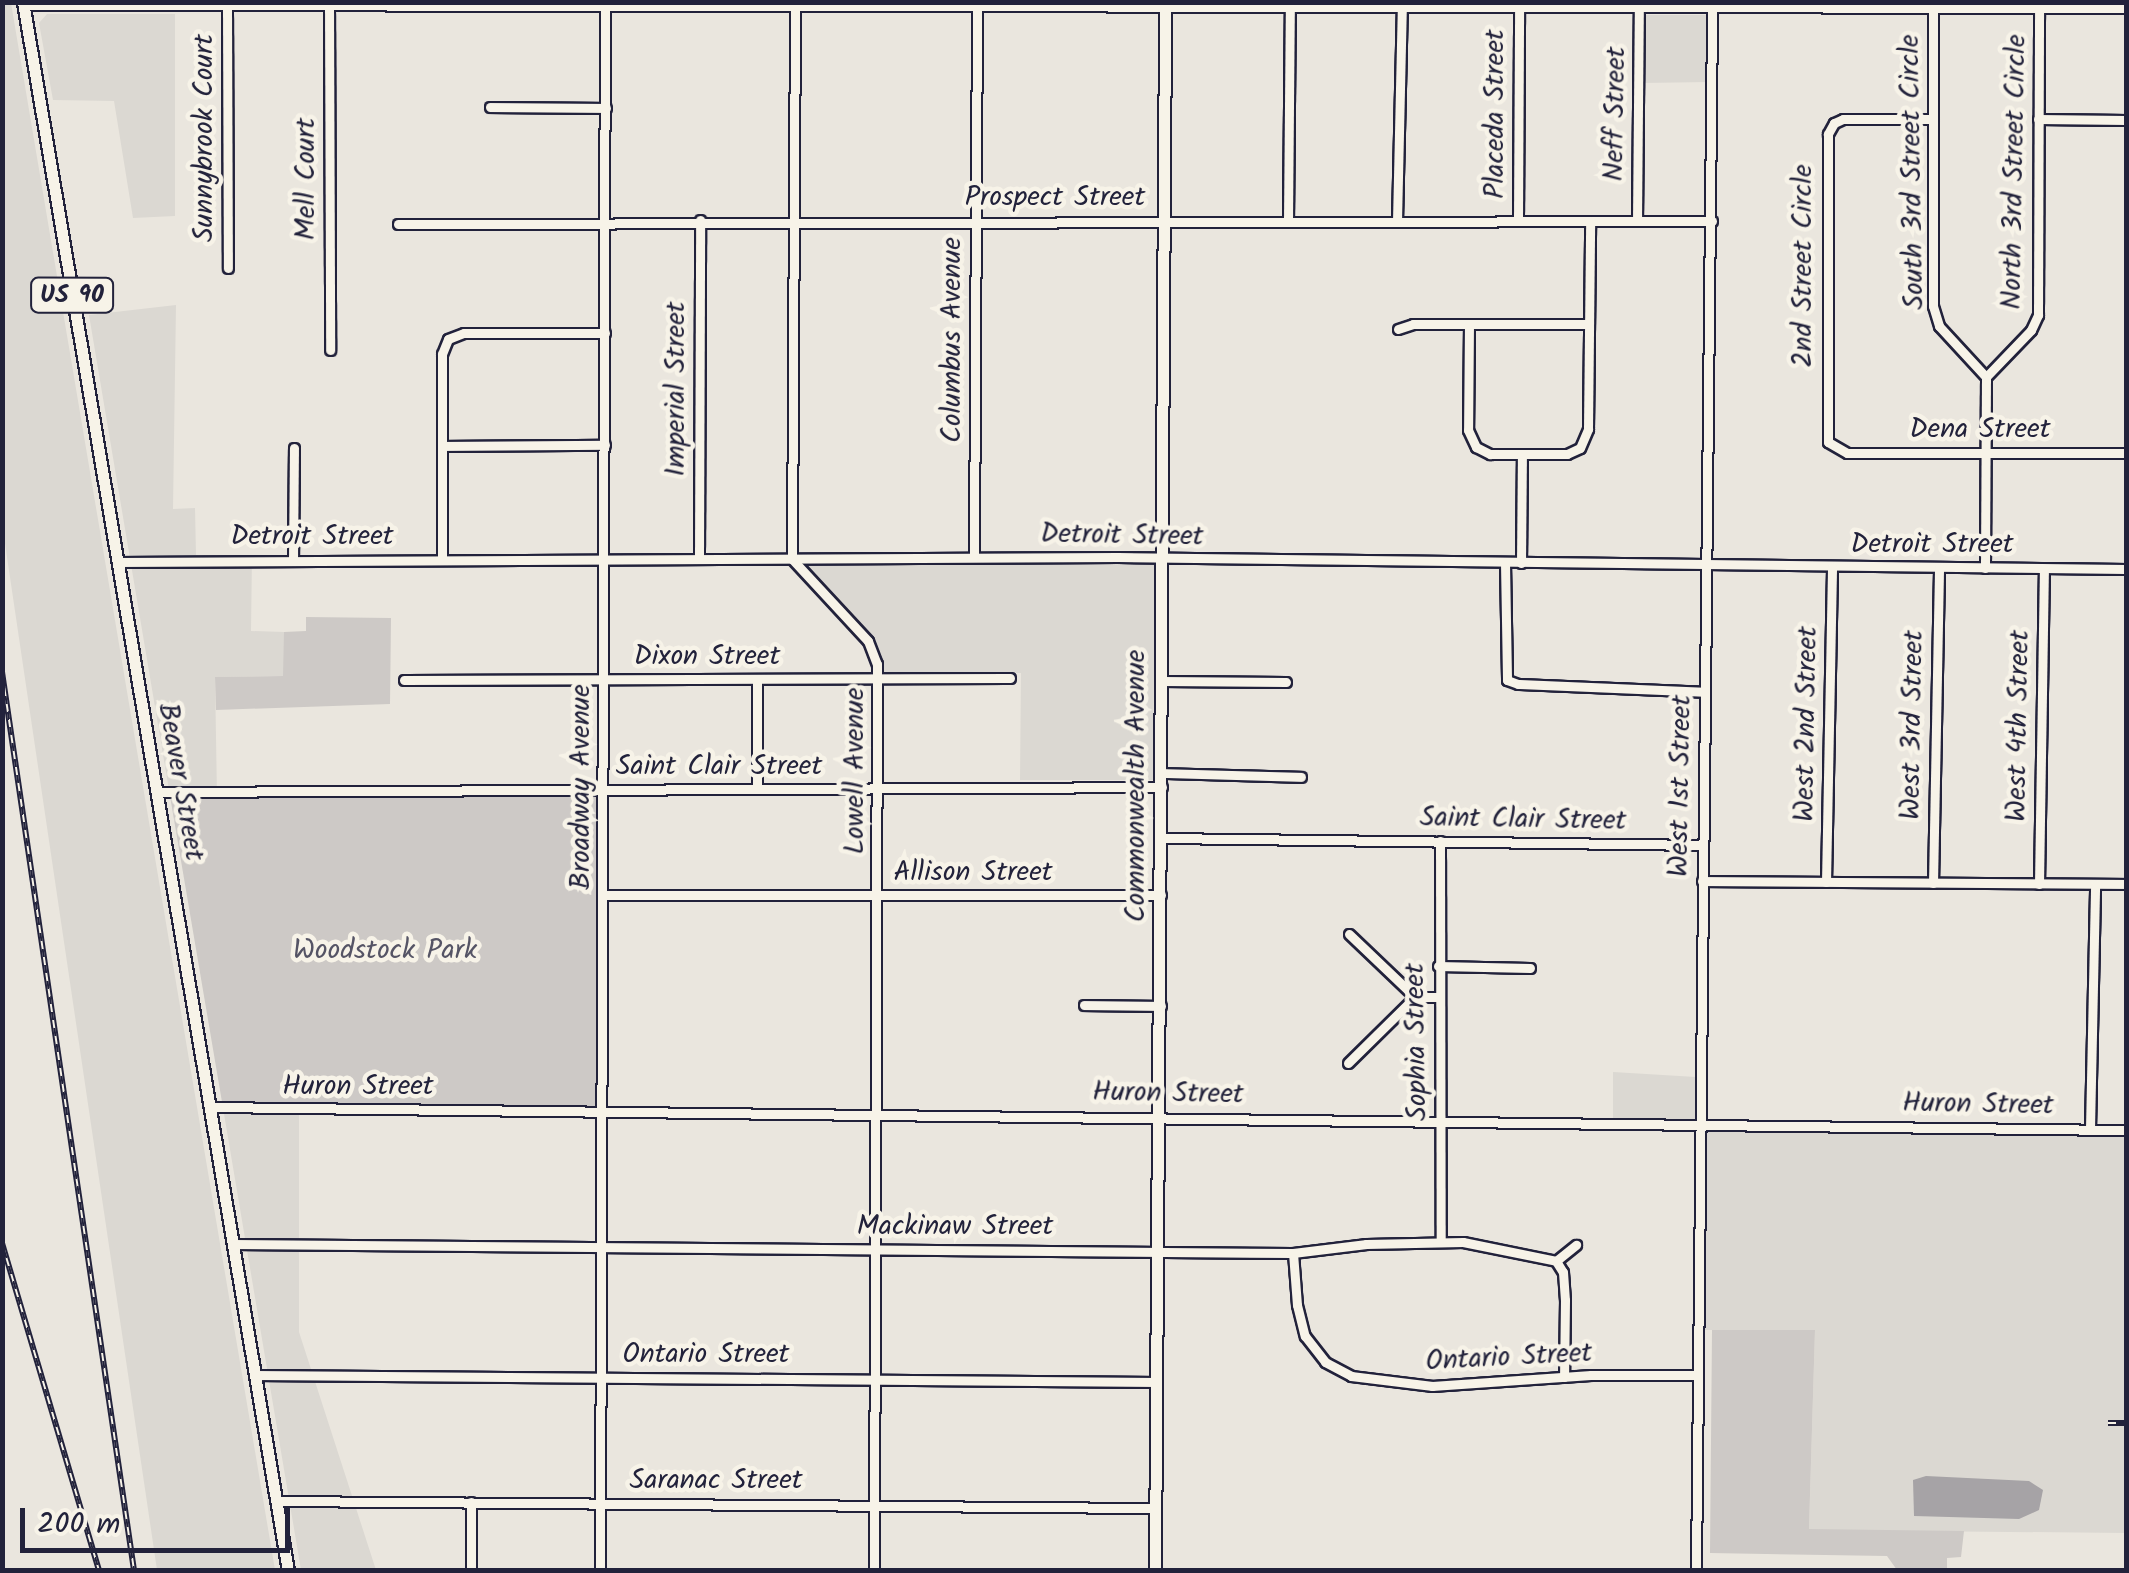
<!DOCTYPE html>
<html>
<head>
<meta charset="utf-8">
<style>
	body { margin:0 }
	#map { position:relative; width:2129px; height:1573px; overflow:hidden; background:#eae6de; font-family:Kalam,sans-serif }
	div>[style] { position:absolute }
	[style*='--x'] { left:calc(var(--x)*1px); top:calc(var(--y)*1px); width:calc(var(--w)*1px); rotate:calc(var(--a)*1deg) }
	.built>* { inset:0; background:#dbd8d2 }
	.green>* { inset:0; background:#cdc9c6 }
	.water>* { inset:0; background:#a6a3a6 }
	.roads { filter:drop-shadow(2px 0 #22223b) drop-shadow(-2px 0 #22223b) drop-shadow(0 2px #22223b) drop-shadow(0 -2px #22223b) }
	.minor>* { height:9px; margin:-4.5px; padding:0 4.5px; transform-origin:4.5px; border-radius:4.5px; background:#f7f3e8 }
	.major>* { height:11px; margin:-5.5px; padding:0 5.5px; transform-origin:5.5px; border-radius:5.5px; background:#f7f3e8 }
	.rail>* { height:6px; margin-top:-3px; transform-origin:0; background:repeating-linear-gradient(90deg,#f7f3e8 0 8px,#22223b 0 16px); box-sizing:border-box; border-block:2px solid #22223b }
	span { translate:-50% -50%; white-space:nowrap; text-align:center; line-height:1.15; -webkit-text-stroke:9px #f7f3e8; paint-order:stroke }
	.shield-label span { padding:2px 8px; background:#f7f3e8; border:2px solid; border-radius:8px; -webkit-text-stroke-width:0 }
	.shield-label { font-size:25px; color:#22223b; font-weight:700 }
	.street-label { font-size:28px; color:#22223b }
	.park-label { font-size:28px; color:#555465 }
	.frame { position:absolute; inset:0; border:5px solid #22223b; pointer-events:none }
	.scale { position:absolute; left:20px; top:1508px; width:270px; height:45px; box-sizing:border-box; border:5px solid #22223b; border-top:0; padding-left:12px; font-size:30px; line-height:35px; white-space:nowrap; color:#22223b; -webkit-text-stroke:8px #f7f3e8; paint-order:stroke }
</style>
</head>
<body>
<div id="map">
	<div class="built">
		<div style="clip-path:polygon(2px 3px,11px 3px,275px 1570px,157px 1570px,3px 530px)"></div>
		<div style="clip-path:polygon(47px 14px,175px 14px,175px 216px,133px 218px,114px 101px,53px 100px,39px 23px)"></div>
		<div style="clip-path:polygon(1643px 15px,1710px 15px,1709px 82px,1642px 83px)"></div>
		<div style="clip-path:polygon(176px 305px,173px 509px,195px 508px,196px 555px,252px 555px,251px 631px,284px 632px,284px 676px,215px 677px,217px 796px,170px 796px,89px 315px)"></div>
		<div style="clip-path:polygon(1155px 563px,1153px 780px,1020px 780px,1021px 673px,881px 676px,875px 645px,805px 564px)"></div>
		<div style="clip-path:polygon(1613px 1072px,1696px 1077px,1695px 1119px,1613px 1119px)"></div>
		<div style="clip-path:polygon(222px 1102px,299px 1105px,299px 1332px,376px 1570px,301px 1570px)"></div>
		<div style="clip-path:polygon(1705px 1129px,2126px 1134px,2126px 1533px,1809px 1530px,1815px 1330px,1702px 1330px)"></div>
	</div>
	<div class="green">
		<div style="clip-path:polygon(306px 617px,391px 618px,390px 704px,216px 710px,215px 677px,283px 676px,284px 632px,306px 631px)"></div>
		<div style="clip-path:polygon(600px 795px,600px 1107px,222px 1102px,170px 796px)"></div>
		<div style="clip-path:polygon(1712px 1330px,1815px 1330px,1809px 1529px,1964px 1531px,1961px 1557px,1947px 1558px,1947px 1570px,1897px 1570px,1887px 1556px,1710px 1553px)"></div>
	</div>
	<div class="water">
		<div style="clip-path:polygon(1926px 1476px,2029px 1481px,2043px 1490px,2039px 1510px,2019px 1519px,1914px 1516px,1913px 1480px)"></div>
	</div>
	<div class="roads">
		<div class="minor">
			<div style="--x:329;--y:3;--w:347;--a:89.8"></div>
			<div style="--x:24;--y:5;--w:2102;--a:0.08"></div>
			<div style="--x:795;--y:5;--w:554;--a:90.31"></div>
			<div style="--x:792;--y:559;--w:112;--a:47.2"></div>
			<div style="--x:868;--y:641;--w:25;--a:69"></div>
			<div style="--x:877;--y:664;--w:906;--a:90.19"></div>
			<div style="--x:227;--y:7;--w:261;--a:89.8"></div>
			<div style="--x:1933;--y:8;--w:298;--a:90"></div>
			<div style="--x:1933;--y:306;--w:21;--a:73"></div>
			<div style="--x:1939;--y:326;--w:69;--a:47.3"></div>
			<div style="--x:490;--y:107;--w:116;--a:0.5"></div>
			<div style="--x:1933;--y:119;--w:90;--a:180"></div>
			<div style="--x:1843;--y:119;--w:10;--a:156"></div>
			<div style="--x:1834;--y:123;--w:13;--a:119"></div>
			<div style="--x:1828;--y:134;--w:308;--a:90"></div>
			<div style="--x:1828;--y:442;--w:22;--a:30"></div>
			<div style="--x:1847;--y:453;--w:279;--a:0"></div>
			<div style="--x:2038;--y:119;--w:88;--a:0.7"></div>
			<div style="--x:1288;--y:220;--w:213;--a:-89.5"></div>
			<div style="--x:1397;--y:221;--w:214;--a:-88.7"></div>
			<div style="--x:1518;--y:221;--w:215;--a:-89.7"></div>
			<div style="--x:1637;--y:221;--w:213;--a:-89.5"></div>
			<div style="--x:398;--y:224;--w:1314;--a:-0.13"></div>
			<div style="--x:1469;--y:324;--w:106;--a:90.5"></div>
			<div style="--x:1468;--y:430;--w:19;--a:65"></div>
			<div style="--x:1476;--y:447;--w:16;--a:27"></div>
			<div style="--x:1490;--y:454;--w:77;--a:0"></div>
			<div style="--x:1567;--y:454;--w:14;--a:-25"></div>
			<div style="--x:1580;--y:448;--w:21;--a:-67"></div>
			<div style="--x:1588;--y:429;--w:208;--a:-89.4"></div>
			<div style="--x:1398;--y:329;--w:16;--a:-18"></div>
			<div style="--x:1413;--y:324;--w:175;--a:0"></div>
			<div style="--x:1986;--y:377;--w:65;--a:-46.2"></div>
			<div style="--x:2031;--y:330;--w:17;--a:-65"></div>
			<div style="--x:2038;--y:315;--w:307;--a:-89.8"></div>
			<div style="--x:442;--y:446;--w:163;--a:-0.4"></div>
			<div style="--x:974;--y:557;--w:552;--a:-89.69"></div>
			<div style="--x:699;--y:558;--w:338;--a:-89.8"></div>
			<div style="--x:442;--y:559;--w:205;--a:-90"></div>
			<div style="--x:442;--y:354;--w:16;--a:-68"></div>
			<div style="--x:448;--y:339;--w:17;--a:-21"></div>
			<div style="--x:464;--y:333;--w:141;--a:0"></div>
			<div style="--x:293;--y:560;--w:112;--a:-89.5"></div>
			<div style="--x:117;--y:562;--w:1001;--a:-0.29"></div>
			<div style="--x:1118;--y:557;--w:1008;--a:0.68"></div>
			<div style="--x:1505;--y:563;--w:117;--a:89"></div>
			<div style="--x:1507;--y:680;--w:12;--a:20"></div>
			<div style="--x:1518;--y:684;--w:187;--a:2.4"></div>
			<div style="--x:1521;--y:563;--w:109;--a:-89.5"></div>
			<div style="--x:1985;--y:568;--w:191;--a:-89.7"></div>
			<div style="--x:404;--y:680;--w:606;--a:-0.19"></div>
			<div style="--x:1162;--y:681;--w:124;--a:0.5"></div>
			<div style="--x:1162;--y:773;--w:139;--a:1.6"></div>
			<div style="--x:757;--y:789;--w:109;--a:-90"></div>
			<div style="--x:156;--y:792;--w:1006;--a:-0.28"></div>
			<div style="--x:1162;--y:838;--w:541;--a:0.74"></div>
			<div style="--x:1440;--y:841;--w:400;--a:89.9"></div>
			<div style="--x:1702;--y:881;--w:424;--a:0.4"></div>
			<div style="--x:1826;--y:882;--w:315;--a:-88.9"></div>
			<div style="--x:1933;--y:883;--w:315;--a:-88.9"></div>
			<div style="--x:2039;--y:884;--w:315;--a:-89.1"></div>
			<div style="--x:605;--y:895;--w:556;--a:0"></div>
			<div style="--x:1349;--y:934;--w:91;--a:43.7"></div>
			<div style="--x:1415;--y:997;--w:23;--a:0"></div>
			<div style="--x:1438;--y:966;--w:92;--a:1.2"></div>
			<div style="--x:1084;--y:1005;--w:77;--a:0.7"></div>
			<div style="--x:1348;--y:1063;--w:94;--a:-44.6"></div>
			<div style="--x:210;--y:1107;--w:1916;--a:0.69"></div>
			<div style="--x:2090;--y:1129;--w:245;--a:-88.8"></div>
			<div style="--x:233;--y:1244;--w:1060;--a:0.49"></div>
			<div style="--x:1293;--y:1253;--w:74;--a:-7"></div>
			<div style="--x:1366;--y:1244;--w:97;--a:-1.2"></div>
			<div style="--x:1463;--y:1242;--w:95;--a:11.5"></div>
			<div style="--x:1556;--y:1261;--w:13;--a:58"></div>
			<div style="--x:1563;--y:1272;--w:28;--a:86"></div>
			<div style="--x:1565;--y:1300;--w:77;--a:90.7"></div>
			<div style="--x:1293;--y:1253;--w:52;--a:85.6"></div>
			<div style="--x:1297;--y:1305;--w:32;--a:76"></div>
			<div style="--x:1305;--y:1336;--w:33;--a:52"></div>
			<div style="--x:1325;--y:1362;--w:30;--a:28"></div>
			<div style="--x:1351;--y:1376;--w:82;--a:7"></div>
			<div style="--x:1432;--y:1386;--w:159;--a:-4"></div>
			<div style="--x:1591;--y:1375;--w:105;--a:0"></div>
			<div style="--x:1556;--y:1261;--w:26;--a:-39"></div>
			<div style="--x:255;--y:1375;--w:902;--a:0.44"></div>
			<div style="--x:276;--y:1501;--w:879;--a:0.46"></div>
			<div style="--x:471;--y:1570;--w:68;--a:-90"></div>
			<div style="--x:600;--y:1570;--w:1565;--a:-89.82"></div>
			<div style="--x:1696;--y:1570;--w:1566;--a:-89.41"></div>
		</div>
		<div class="major">
			<div style="--x:23;--y:2;--w:1590;--a:80.41"></div>
			<div style="--x:1155;--y:1570;--w:1568;--a:-89.63"></div>
		</div>
	</div>
	<div class="rail">
		<div style="--x:2;--y:672;--w:908;--a:81.64"></div>
		<div style="--x:2;--y:1243;--w:341;--a:73.5"></div>
		<div style="--x:2108;--y:1423;--w:18;--a:0"></div>
	</div>
	<div class="shield-label">
		<span style="left:72px;top:295px">US 90</span>
	</div>
	<div class="street-label">
		<span style="left:1496px;top:114px;rotate:-90deg">Placeda Street</span>
		<span style="left:1616px;top:114px;rotate:-89deg">Neff Street</span>
		<span style="left:205px;top:138px;rotate:-90deg">Sunnybrook Court</span>
		<span style="left:1913px;top:172px;rotate:-91deg">South 3rd Street Circle</span>
		<span style="left:2015px;top:172px;rotate:-89deg">North 3rd Street Circle</span>
		<span style="left:307px;top:179px;rotate:-90deg">Mell Court</span>
		<span style="left:1055px;top:198px">Prospect Street</span>
		<span style="left:1804px;top:266px;rotate:-90deg">2nd Street Circle</span>
		<span style="left:953px;top:340px;rotate:-90deg">Columbus Avenue</span>
		<span style="left:677px;top:389px;rotate:-90deg">Imperial Street</span>
		<span style="left:1980px;top:430px">Dena Street</span>
		<span style="left:1122px;top:536px;rotate:1deg">Detroit Street</span>
		<span style="left:312px;top:537px">Detroit Street</span>
		<span style="left:1932px;top:545px">Detroit Street</span>
		<span style="left:707px;top:657px">Dixon Street</span>
		<span style="left:1807px;top:724px;rotate:-89deg">West 2nd Street</span>
		<span style="left:1913px;top:725px;rotate:-89deg">West 3rd Street</span>
		<span style="left:2019px;top:726px;rotate:-89deg">West 4th Street</span>
		<span style="left:719px;top:767px">Saint Clair Street</span>
		<span style="left:856px;top:771px;rotate:-90deg">Lowell Avenue</span>
		<span style="left:180px;top:782px;rotate:80deg">Beaver Street</span>
		<span style="left:1137px;top:786px;rotate:-90deg">Commonwealth Avenue</span>
		<span style="left:1681px;top:786px;rotate:-89deg">West 1st Street</span>
		<span style="left:582px;top:787px;rotate:-90deg">Broadway Avenue</span>
		<span style="left:1523px;top:820px;rotate:1deg">Saint Clair Street</span>
		<span style="left:973px;top:873px">Allison Street</span>
		<span style="left:1417px;top:1042px;rotate:-91deg">Sophia Street</span>
		<span style="left:358px;top:1087px">Huron Street</span>
		<span style="left:1168px;top:1094px;rotate:1deg">Huron Street</span>
		<span style="left:1978px;top:1105px;rotate:1deg">Huron Street</span>
		<span style="left:955px;top:1227px">Mackinaw Street</span>
		<span style="left:706px;top:1355px">Ontario Street</span>
		<span style="left:1509px;top:1358px;rotate:-3deg">Ontario Street</span>
		<span style="left:716px;top:1481px">Saranac Street</span>
	</div>
	<div class="park-label">
		<span style="left:385px;top:951px">Woodstock Park</span>
	</div>
	<div class="frame"></div>
	<div class="scale">200 m</div>
</div>
</body>
</html>
